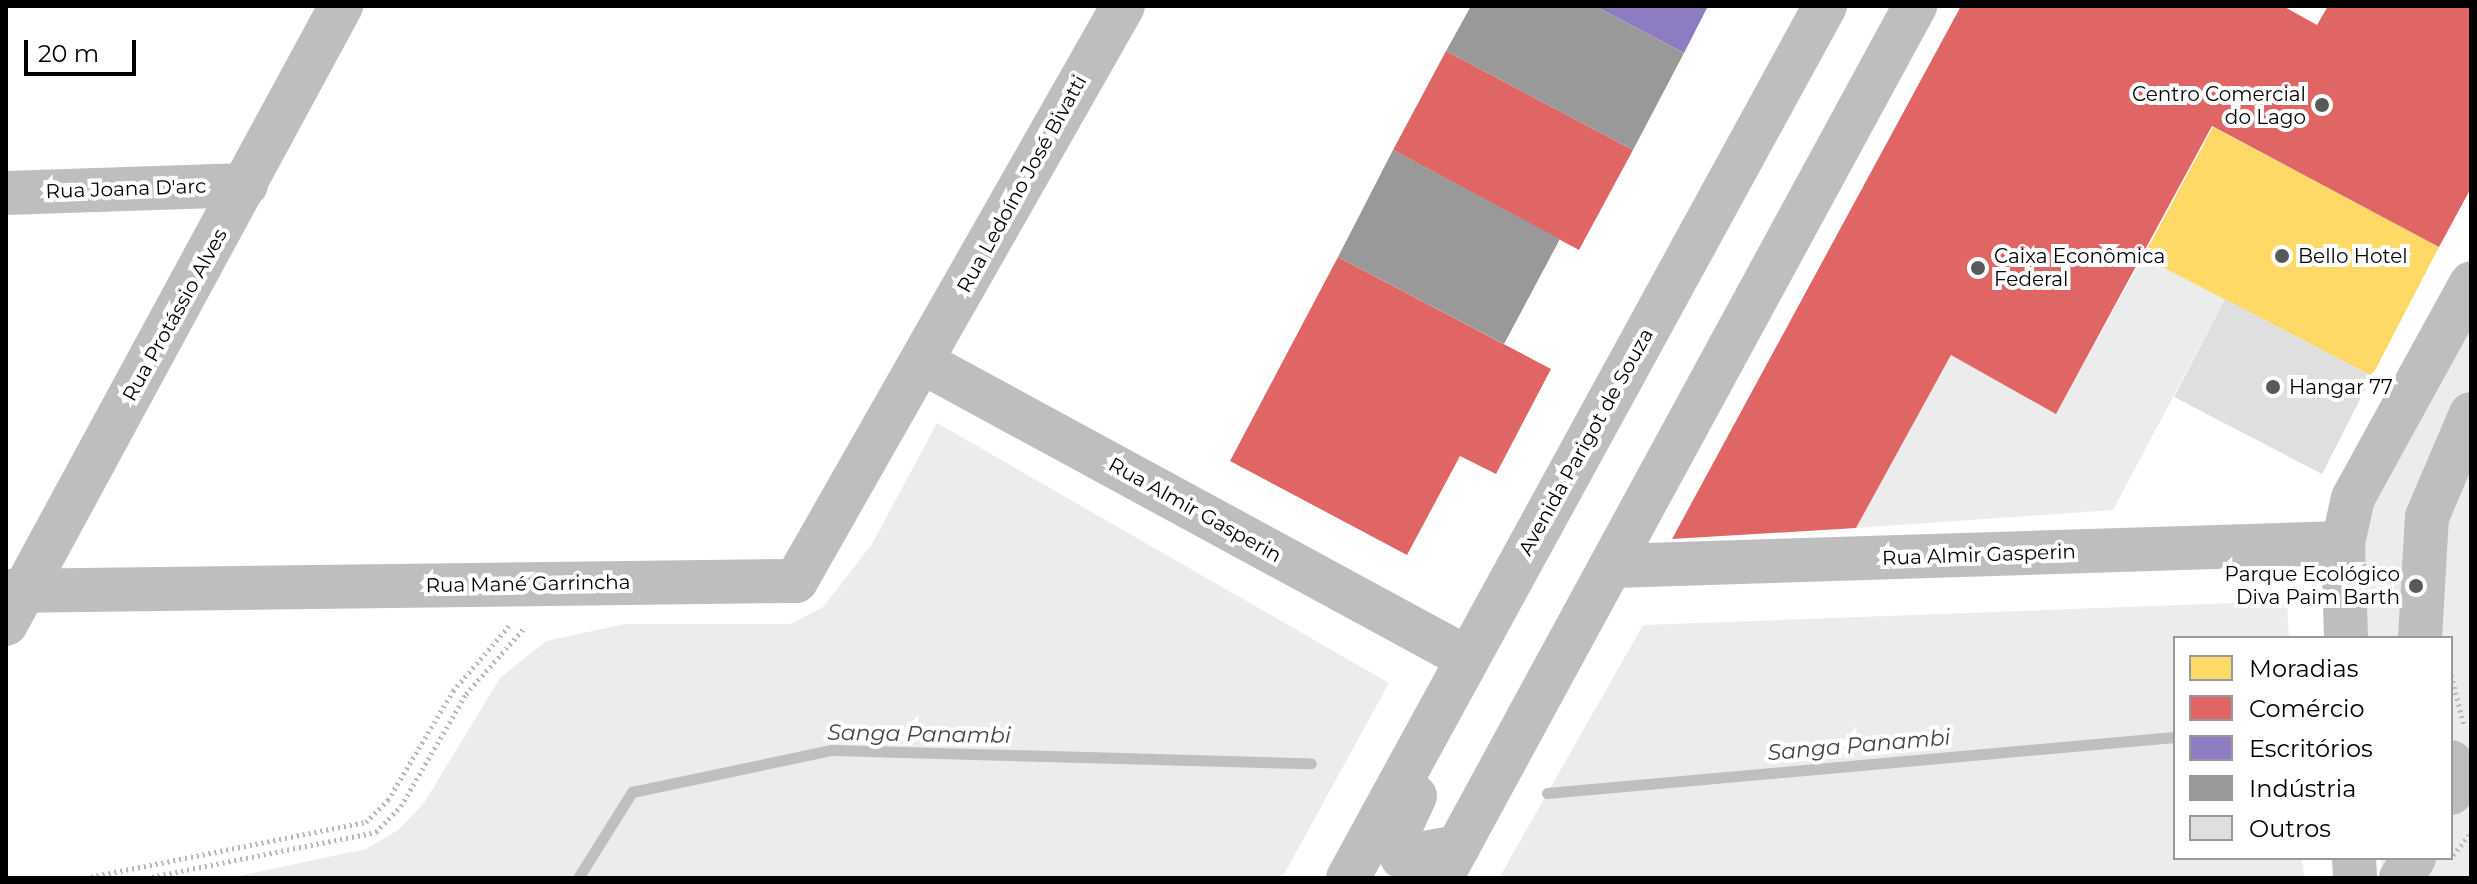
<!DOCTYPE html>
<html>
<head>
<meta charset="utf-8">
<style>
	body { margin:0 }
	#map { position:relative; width:2477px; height:884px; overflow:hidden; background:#fff; font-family:Montserrat,sans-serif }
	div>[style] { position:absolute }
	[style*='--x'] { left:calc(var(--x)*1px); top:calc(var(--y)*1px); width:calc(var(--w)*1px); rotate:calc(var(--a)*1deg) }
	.green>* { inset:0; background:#ececec }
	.homes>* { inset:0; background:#ffd966 }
	.shops>* { inset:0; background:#e06666 }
	.offices>* { inset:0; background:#8e7cc3 }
	.industry>* { inset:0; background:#999 }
	.stream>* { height:11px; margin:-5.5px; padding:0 5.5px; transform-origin:5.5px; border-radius:5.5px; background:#bfbfbf }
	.building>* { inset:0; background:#dfdfdf }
	.path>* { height:5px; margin-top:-2.5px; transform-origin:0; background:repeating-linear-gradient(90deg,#b9b9b9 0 2px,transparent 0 6px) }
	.minor>* { height:44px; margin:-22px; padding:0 22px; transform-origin:22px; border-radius:22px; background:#bebebe }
	.tertiary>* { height:44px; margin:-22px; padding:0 22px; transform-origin:22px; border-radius:22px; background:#bebebe }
	.primary>* { height:44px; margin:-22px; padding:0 22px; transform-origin:22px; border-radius:22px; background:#bebebe }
	.dots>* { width:22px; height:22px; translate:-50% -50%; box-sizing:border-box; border:4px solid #fff; border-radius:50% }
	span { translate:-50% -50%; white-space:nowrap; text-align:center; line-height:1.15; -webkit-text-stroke:8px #fff; paint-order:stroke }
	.poi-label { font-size:20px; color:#000 }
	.right { translate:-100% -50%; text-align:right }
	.left { translate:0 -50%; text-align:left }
	.street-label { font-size:20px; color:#000 }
	.water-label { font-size:22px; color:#444; font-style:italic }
	.frame { position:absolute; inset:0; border:8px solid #000; pointer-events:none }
	.legend { position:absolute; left:2173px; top:636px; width:280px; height:224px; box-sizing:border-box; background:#fff; border:2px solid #999; margin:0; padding:10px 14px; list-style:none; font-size:24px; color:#000 }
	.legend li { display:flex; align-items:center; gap:16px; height:40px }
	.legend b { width:40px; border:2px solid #999 }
	.scale { position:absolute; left:24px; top:40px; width:112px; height:36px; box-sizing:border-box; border:4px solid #000; border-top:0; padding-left:10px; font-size:24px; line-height:28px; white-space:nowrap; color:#000; -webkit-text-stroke:6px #fff; paint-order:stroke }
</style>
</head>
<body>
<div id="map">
	<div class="green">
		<div style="clip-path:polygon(2143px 257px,2225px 299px,2113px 510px,1856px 528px,1951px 355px,2056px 413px)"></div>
		<div style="clip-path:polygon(2471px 307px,2471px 878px,2382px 878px,2381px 858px,2451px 858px,2451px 638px,2364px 638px,2356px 534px)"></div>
		<div style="clip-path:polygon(937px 423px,1389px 683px,1282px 878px,229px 878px,366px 849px,398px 830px,424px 803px,500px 678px,546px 641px,625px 624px,790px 624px,823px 607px,872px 544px)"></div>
		<div style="clip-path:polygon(2287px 601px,2289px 638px,2175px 638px,2175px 858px,2302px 858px,2304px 878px,1499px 878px,1643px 625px)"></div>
	</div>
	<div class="homes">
		<div style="clip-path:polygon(2213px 127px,2439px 247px,2372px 376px,2143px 257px)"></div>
	</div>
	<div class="shops">
		<div style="clip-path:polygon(1961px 6px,2283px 6px,2317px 25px,2328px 6px,2471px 6px,2471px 188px,2439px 247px,2212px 126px,2056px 414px,1951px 355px,1856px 528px,1672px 539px)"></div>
		<div style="clip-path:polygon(1446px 51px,1633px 150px,1579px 250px,1393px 150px)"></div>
		<div style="clip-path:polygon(1338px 257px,1551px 369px,1496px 474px,1460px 456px,1407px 555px,1230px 461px)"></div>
	</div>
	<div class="offices">
		<div style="clip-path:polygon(1595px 6px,1708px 6px,1684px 53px)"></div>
	</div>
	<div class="industry">
		<div style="clip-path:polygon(1471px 6px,1595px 6px,1684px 53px,1633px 150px,1446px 51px)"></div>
		<div style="clip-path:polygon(1393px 150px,1560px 239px,1504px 344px,1338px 257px)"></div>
	</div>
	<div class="stream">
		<div style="--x:1547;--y:793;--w:630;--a:-5.1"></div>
		<div style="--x:578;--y:878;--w:102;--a:-57.9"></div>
		<div style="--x:632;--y:792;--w:204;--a:-11.9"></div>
		<div style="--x:832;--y:750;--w:479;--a:1.6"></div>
	</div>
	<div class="building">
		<div style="clip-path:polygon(2225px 299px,2372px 376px,2322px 474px,2174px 397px)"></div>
	</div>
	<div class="path">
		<div style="--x:2451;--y:675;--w:52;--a:75.4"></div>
		<div style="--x:2453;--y:855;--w:28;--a:-51"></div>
		<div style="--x:85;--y:878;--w:287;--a:-11.3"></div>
		<div style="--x:366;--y:822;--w:31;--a:-45"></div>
		<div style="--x:388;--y:800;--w:127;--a:-59.2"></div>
		<div style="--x:453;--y:691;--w:86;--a:-49.3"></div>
		<div style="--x:146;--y:878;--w:235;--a:-11.3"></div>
		<div style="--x:376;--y:832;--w:36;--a:-46"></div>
		<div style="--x:401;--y:806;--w:129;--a:-59.9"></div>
		<div style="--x:466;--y:694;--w:89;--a:-48.6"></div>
	</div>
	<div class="minor">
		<div style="--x:6;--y:193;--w:240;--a:-1.9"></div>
		<div style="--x:922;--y:362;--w:620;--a:28.51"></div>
		<div style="--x:1615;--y:566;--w:728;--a:-1.81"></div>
		<div style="--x:6;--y:591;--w:790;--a:-0.73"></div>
		<div style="--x:796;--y:581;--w:661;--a:-60.37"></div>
		<div style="--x:6;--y:624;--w:703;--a:-61.54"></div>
	</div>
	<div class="tertiary">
		<div style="--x:2346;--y:638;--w:95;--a:-91.8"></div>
		<div style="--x:2343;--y:543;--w:46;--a:-77.5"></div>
		<div style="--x:2353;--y:498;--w:245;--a:-61.2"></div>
		<div style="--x:2420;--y:638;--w:121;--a:-86.7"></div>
		<div style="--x:2427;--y:517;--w:112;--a:-66.9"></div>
		<div style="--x:2451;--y:762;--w:31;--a:90"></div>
		<div style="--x:2354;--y:858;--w:20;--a:87"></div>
		<div style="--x:2401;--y:878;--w:24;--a:-57"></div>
	</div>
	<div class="primary">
		<div style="--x:1415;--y:796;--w:38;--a:115"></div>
		<div style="--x:1399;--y:830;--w:27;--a:84"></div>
		<div style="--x:1402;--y:857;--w:57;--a:-10.1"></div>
		<div style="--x:1348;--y:878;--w:994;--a:-61.32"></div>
		<div style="--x:1441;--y:878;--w:993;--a:-61.47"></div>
	</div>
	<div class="dots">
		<div style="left:2322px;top:105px;background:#595959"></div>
		<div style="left:2282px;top:256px;background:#595959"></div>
		<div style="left:1978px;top:268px;background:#595959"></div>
		<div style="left:2273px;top:387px;background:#595959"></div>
		<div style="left:2416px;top:586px;background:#595959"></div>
	</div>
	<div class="poi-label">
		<span class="right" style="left:2306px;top:106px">Centro Comercial<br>do Lago</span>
		<span class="left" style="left:1994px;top:268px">Caixa Econômica<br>Federal</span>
		<span class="left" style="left:2298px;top:256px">Bello Hotel</span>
		<span class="left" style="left:2289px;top:387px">Hangar 77</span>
		<span class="right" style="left:2400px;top:586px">Parque Ecológico<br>Diva Paim Barth</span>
	</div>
	<div class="street-label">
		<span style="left:1022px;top:184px;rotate:-61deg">Rua Ledoíno José Bivatti</span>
		<span style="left:126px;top:189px;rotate:-2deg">Rua Joana D'arc</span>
		<span style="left:175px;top:315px;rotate:-61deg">Rua Protássio Alves</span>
		<span style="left:1586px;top:442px;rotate:-61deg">Avenida Parigot de Souza</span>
		<span style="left:1195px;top:510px;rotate:29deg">Rua Almir Gasperin</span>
		<span style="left:1979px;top:555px;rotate:-2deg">Rua Almir Gasperin</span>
		<span style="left:528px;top:584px;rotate:-1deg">Rua Mané Garrincha</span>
	</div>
	<div class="water-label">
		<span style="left:919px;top:734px;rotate:1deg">Sanga Panambi</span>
		<span style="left:1859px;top:745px;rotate:-5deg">Sanga Panambi</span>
	</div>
	<div class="frame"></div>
	<ul class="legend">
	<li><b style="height:22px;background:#ffd966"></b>Moradias</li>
	<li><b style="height:22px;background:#e06666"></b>Comércio</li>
	<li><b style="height:22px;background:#8e7cc3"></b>Escritórios</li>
	<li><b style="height:22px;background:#999"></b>Indústria</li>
	<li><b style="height:22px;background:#dfdfdf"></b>Outros</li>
	</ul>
	<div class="scale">20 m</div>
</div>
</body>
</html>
